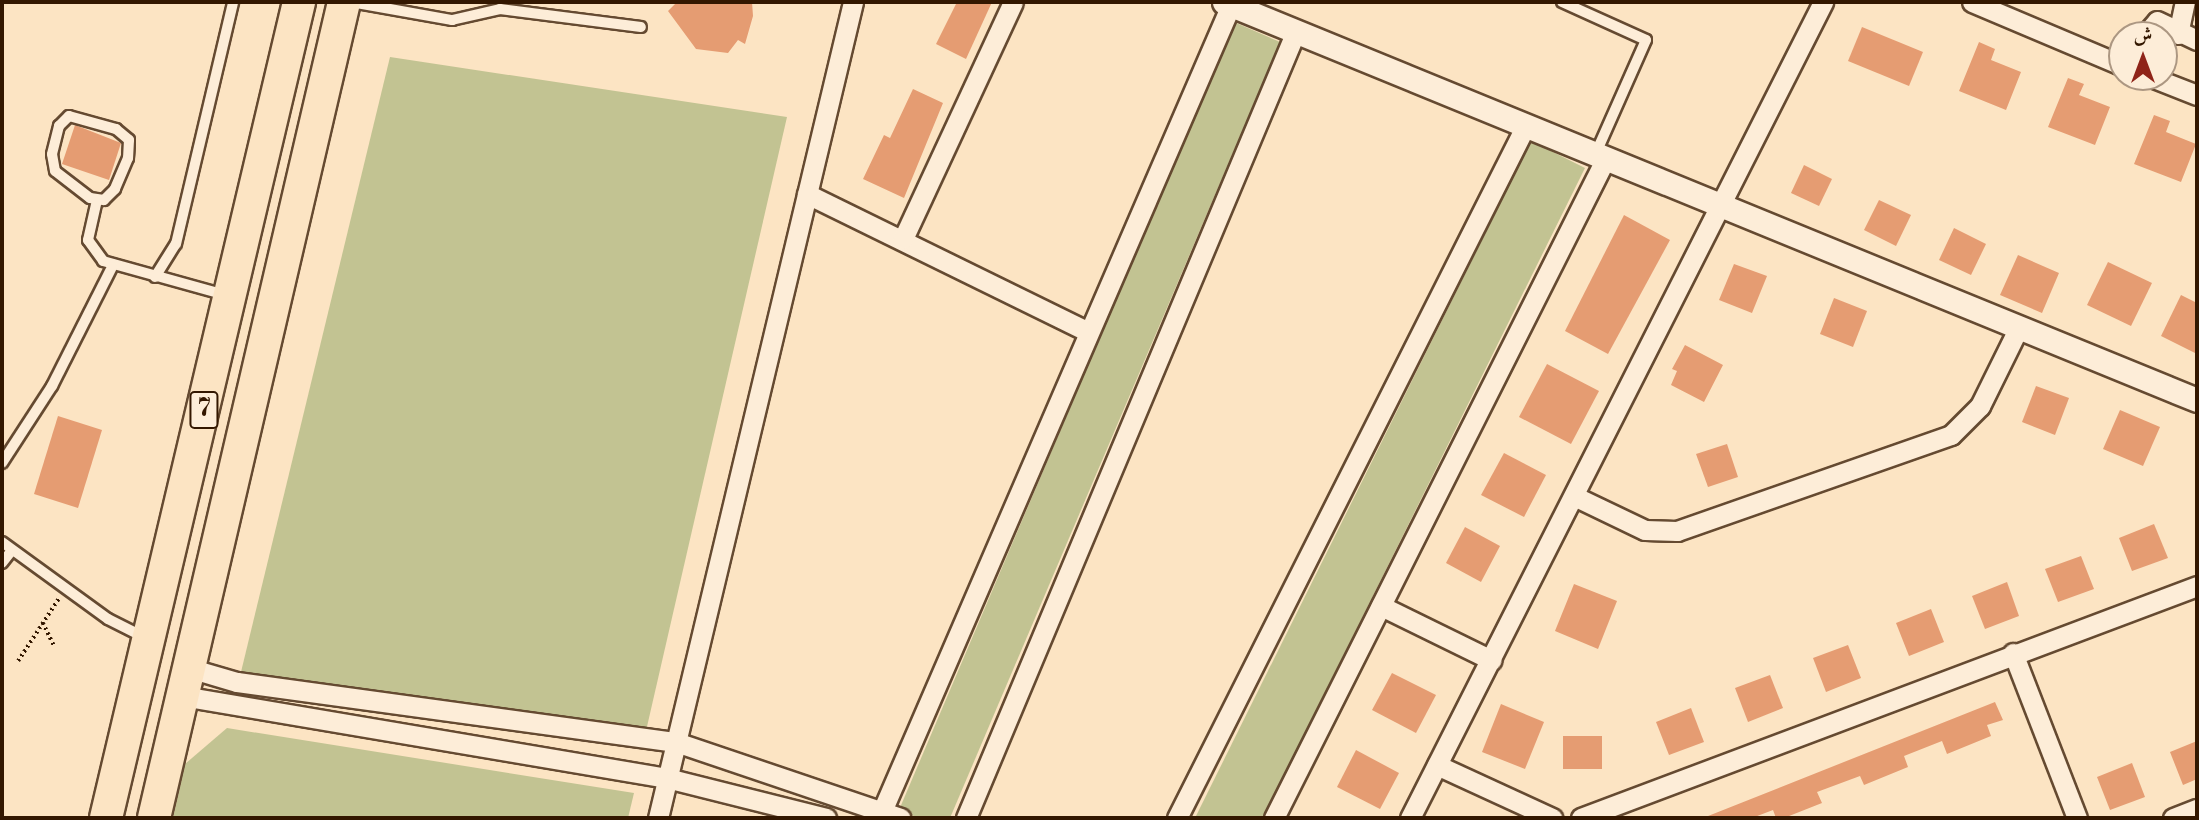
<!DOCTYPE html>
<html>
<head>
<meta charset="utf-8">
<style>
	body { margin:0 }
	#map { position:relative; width:2199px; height:820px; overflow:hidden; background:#fce4c3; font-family:"Old Standard TT",Amiri,serif }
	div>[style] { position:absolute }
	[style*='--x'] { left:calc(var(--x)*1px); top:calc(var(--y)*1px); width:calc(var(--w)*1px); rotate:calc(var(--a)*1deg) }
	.green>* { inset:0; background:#c2c392 }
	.building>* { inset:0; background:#e59c72 }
	.path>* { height:3.5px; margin-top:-1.75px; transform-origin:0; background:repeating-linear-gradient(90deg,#331700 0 2px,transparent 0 5.5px) }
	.roads { filter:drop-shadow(2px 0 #654a31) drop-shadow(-2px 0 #654a31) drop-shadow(0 2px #654a31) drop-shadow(0 -2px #654a31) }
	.service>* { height:10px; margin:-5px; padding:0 5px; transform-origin:5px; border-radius:5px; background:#fdedd8 }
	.minor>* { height:19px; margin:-9.5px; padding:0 9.5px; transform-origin:9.5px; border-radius:9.5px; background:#fdedd8 }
	.tertiary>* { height:23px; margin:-11.5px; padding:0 11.5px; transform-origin:11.5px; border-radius:11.5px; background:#fdedd8 }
	.trunk>* { height:32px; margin:-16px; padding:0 16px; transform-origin:16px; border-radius:16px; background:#fce4c3 }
	span { translate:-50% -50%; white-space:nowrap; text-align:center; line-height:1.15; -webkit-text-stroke:7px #fdedd8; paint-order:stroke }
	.shield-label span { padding:2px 5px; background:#fdedd8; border:2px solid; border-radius:5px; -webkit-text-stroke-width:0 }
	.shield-label { font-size:26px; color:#331700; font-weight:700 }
	.frame { position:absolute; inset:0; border:4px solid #331700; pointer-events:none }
	.north { position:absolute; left:2108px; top:21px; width:70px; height:70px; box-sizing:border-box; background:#fdedd8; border:2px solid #ac9782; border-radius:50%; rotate:0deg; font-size:19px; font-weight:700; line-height:28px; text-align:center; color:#331700 }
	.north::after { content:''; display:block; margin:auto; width:24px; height:32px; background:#8f2418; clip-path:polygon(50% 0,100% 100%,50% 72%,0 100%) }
</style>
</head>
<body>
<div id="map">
	<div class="green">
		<div style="clip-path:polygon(1234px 22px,1280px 42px,950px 818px,919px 818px,899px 810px)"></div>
		<div style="clip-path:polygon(390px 57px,787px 117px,646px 731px,241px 672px)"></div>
		<div style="clip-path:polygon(1531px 141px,1585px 168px,1263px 818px,1195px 818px)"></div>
		<div style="clip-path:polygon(227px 728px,634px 793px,628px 818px,173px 818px,185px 764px)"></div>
	</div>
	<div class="building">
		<div style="clip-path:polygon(677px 2px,752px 2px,753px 16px,745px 44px,738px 40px,728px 53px,696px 49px,668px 11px)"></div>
		<div style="clip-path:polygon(957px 2px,992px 2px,966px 59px,936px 44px)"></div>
		<div style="clip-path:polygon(1862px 27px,1923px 52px,1909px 86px,1848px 61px)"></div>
		<div style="clip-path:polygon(1979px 42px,1995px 49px,1991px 60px,2021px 72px,2006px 110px,1959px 91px)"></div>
		<div style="clip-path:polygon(2068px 78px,2084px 84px,2079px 95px,2110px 107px,2095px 145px,2048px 127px)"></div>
		<div style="clip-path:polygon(913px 89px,943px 103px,904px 198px,863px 179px,884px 135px,890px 138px)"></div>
		<div style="clip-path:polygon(2154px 115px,2170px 121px,2166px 132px,2196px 144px,2181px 182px,2134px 164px)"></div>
		<div style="clip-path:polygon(75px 125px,121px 143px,109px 180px,62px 164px)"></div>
		<div style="clip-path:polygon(1804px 165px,1832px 179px,1819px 206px,1791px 193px)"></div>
		<div style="clip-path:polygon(1879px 200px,1911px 215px,1896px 246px,1864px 230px)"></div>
		<div style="clip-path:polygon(1624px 215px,1670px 240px,1608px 354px,1565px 331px)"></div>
		<div style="clip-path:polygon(1954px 228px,1986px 244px,1971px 275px,1939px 260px)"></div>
		<div style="clip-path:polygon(2018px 255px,2059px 273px,2042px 313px,2000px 295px)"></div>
		<div style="clip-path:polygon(2108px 262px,2152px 283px,2131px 326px,2087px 305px)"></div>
		<div style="clip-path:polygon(1734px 264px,1767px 276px,1752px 313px,1719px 300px)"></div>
		<div style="clip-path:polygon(2181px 295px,2197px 303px,2197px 354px,2161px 336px)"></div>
		<div style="clip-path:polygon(1834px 298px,1867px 311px,1853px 347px,1820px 334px)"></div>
		<div style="clip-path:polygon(1685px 345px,1723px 365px,1704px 402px,1671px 385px,1677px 371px,1672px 369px)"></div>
		<div style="clip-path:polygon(1547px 364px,1599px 391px,1571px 444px,1519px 417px)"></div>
		<div style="clip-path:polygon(2036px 386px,2069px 398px,2055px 435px,2022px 422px)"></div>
		<div style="clip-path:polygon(2120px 410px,2160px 427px,2143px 466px,2103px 449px)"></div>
		<div style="clip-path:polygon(58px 416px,102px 430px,78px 508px,34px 494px)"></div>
		<div style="clip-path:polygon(1727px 444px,1738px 477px,1708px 487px,1696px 454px)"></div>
		<div style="clip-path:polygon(1504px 453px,1546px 475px,1524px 517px,1481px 495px)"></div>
		<div style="clip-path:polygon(2154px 524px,2168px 558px,2132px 571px,2119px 538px)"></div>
		<div style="clip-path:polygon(1465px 527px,1500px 546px,1481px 582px,1446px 563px)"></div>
		<div style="clip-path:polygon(2081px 556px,2094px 589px,2058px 602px,2045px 569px)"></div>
		<div style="clip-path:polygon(2007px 582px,2019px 616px,1985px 629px,1972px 596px)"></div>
		<div style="clip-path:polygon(1574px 584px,1617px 601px,1598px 649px,1555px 631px)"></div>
		<div style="clip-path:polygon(1931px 609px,1944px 642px,1909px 656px,1896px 623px)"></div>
		<div style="clip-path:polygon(1848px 645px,1861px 678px,1826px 692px,1813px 658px)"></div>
		<div style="clip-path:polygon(1392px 673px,1436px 695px,1416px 733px,1372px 710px)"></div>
		<div style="clip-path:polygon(1770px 675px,1783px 708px,1748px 722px,1735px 688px)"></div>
		<div style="clip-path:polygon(1995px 702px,2003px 720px,1987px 725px,1991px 736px,1947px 754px,1942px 741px,1904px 756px,1908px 767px,1864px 785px,1860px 776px,1817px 792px,1822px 803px,1784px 818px,1776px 818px,1773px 810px,1752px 818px,1703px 818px)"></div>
		<div style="clip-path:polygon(1501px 704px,1544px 722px,1525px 769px,1482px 752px)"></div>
		<div style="clip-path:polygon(1691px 708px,1704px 742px,1669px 755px,1656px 722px)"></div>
		<div style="clip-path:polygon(1563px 736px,1602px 736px,1602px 769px,1563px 769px)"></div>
		<div style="clip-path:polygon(2197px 741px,2197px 779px,2183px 785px,2170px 752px)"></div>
		<div style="clip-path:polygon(1356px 750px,1399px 773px,1380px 809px,1337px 787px)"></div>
		<div style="clip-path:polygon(2132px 763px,2145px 797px,2110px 810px,2097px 777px)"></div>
	</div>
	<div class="path">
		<div style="--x:43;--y:623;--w:25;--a:64"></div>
		<div style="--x:18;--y:661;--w:75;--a:-56.9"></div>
	</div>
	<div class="roads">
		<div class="service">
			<div style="--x:351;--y:2;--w:103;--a:10.1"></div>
			<div style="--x:452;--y:20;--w:49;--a:-12.9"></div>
			<div style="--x:500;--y:9;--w:142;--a:7.3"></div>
			<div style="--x:1562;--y:2;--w:92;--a:24.3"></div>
			<div style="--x:1646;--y:40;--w:124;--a:113.9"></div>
			<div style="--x:69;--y:116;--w:49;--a:15.5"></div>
			<div style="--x:116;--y:129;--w:17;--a:40"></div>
			<div style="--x:129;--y:140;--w:18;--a:93"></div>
			<div style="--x:128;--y:158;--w:34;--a:113"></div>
			<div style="--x:115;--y:189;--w:16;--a:135"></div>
			<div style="--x:104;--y:200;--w:14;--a:-172"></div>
			<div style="--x:90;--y:198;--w:44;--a:-142.4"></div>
			<div style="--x:55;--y:171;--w:17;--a:-100"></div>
			<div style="--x:52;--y:154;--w:29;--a:-76"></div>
			<div style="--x:59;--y:126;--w:14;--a:-45"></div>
			<div style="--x:97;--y:200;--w:41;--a:102.7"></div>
			<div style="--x:88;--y:240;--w:26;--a:54"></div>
			<div style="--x:103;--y:261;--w:128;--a:15.5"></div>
			<div style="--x:155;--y:277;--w:39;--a:-58"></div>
			<div style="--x:176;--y:244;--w:249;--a:-76.7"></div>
			<div style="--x:2;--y:463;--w:92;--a:-57"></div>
			<div style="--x:52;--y:386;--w:133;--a:-63.2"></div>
			<div style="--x:2;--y:542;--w:131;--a:36"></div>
			<div style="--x:108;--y:619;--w:40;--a:26.6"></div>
			<div style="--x:2;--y:563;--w:16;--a:-52"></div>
		</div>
		<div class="minor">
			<div style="--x:1972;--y:2;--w:160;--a:22.9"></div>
			<div style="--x:2119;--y:64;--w:4;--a:-45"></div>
			<div style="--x:2178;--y:34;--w:33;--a:-78"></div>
			<div style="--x:2145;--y:35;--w:18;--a:-49"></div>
			<div style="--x:2157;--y:21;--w:44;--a:25.4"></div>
			<div style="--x:2151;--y:77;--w:49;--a:21.4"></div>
			<div style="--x:807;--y:194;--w:312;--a:26.1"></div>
			<div style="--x:903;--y:239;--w:261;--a:-65.1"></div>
			<div style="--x:1576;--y:497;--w:76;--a:25.6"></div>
			<div style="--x:1645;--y:530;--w:32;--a:2"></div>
			<div style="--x:1677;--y:531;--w:290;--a:-19.3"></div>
			<div style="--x:1951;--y:435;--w:41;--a:-45"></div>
			<div style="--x:1980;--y:406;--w:88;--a:-63.7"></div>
			<div style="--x:1381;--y:606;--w:123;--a:26.1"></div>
			<div style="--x:2013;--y:653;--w:177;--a:68.8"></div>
			<div style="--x:189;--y:668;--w:50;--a:16.3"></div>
			<div style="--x:237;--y:682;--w:443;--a:7.8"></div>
			<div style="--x:676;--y:742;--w:237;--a:18.7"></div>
			<div style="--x:182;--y:696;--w:492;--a:9.6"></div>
			<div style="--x:667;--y:778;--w:164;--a:14.1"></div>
			<div style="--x:1437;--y:765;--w:127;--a:24.7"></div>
			<div style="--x:883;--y:809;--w:876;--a:-66.6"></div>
			<div style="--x:658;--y:818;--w:839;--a:-76.56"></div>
			<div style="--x:966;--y:818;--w:853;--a:-67.25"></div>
			<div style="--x:1177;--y:818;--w:776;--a:-63.27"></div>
			<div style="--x:1274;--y:818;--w:739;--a:-63.3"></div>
			<div style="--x:1410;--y:818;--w:915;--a:-63.15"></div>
			<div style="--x:1581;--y:818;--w:658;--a:-20.64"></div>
			<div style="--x:2173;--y:818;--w:26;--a:-21"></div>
		</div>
		<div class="tertiary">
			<div style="--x:1224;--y:2;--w:1051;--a:22.25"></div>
		</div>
		<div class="trunk">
			<div style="--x:106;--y:818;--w:839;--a:-76.69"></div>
			<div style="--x:154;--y:818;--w:838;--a:-76.89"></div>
		</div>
	</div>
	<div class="shield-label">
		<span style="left:204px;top:410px">7</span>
	</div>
	<div class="frame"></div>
	<div class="north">ش</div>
</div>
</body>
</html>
